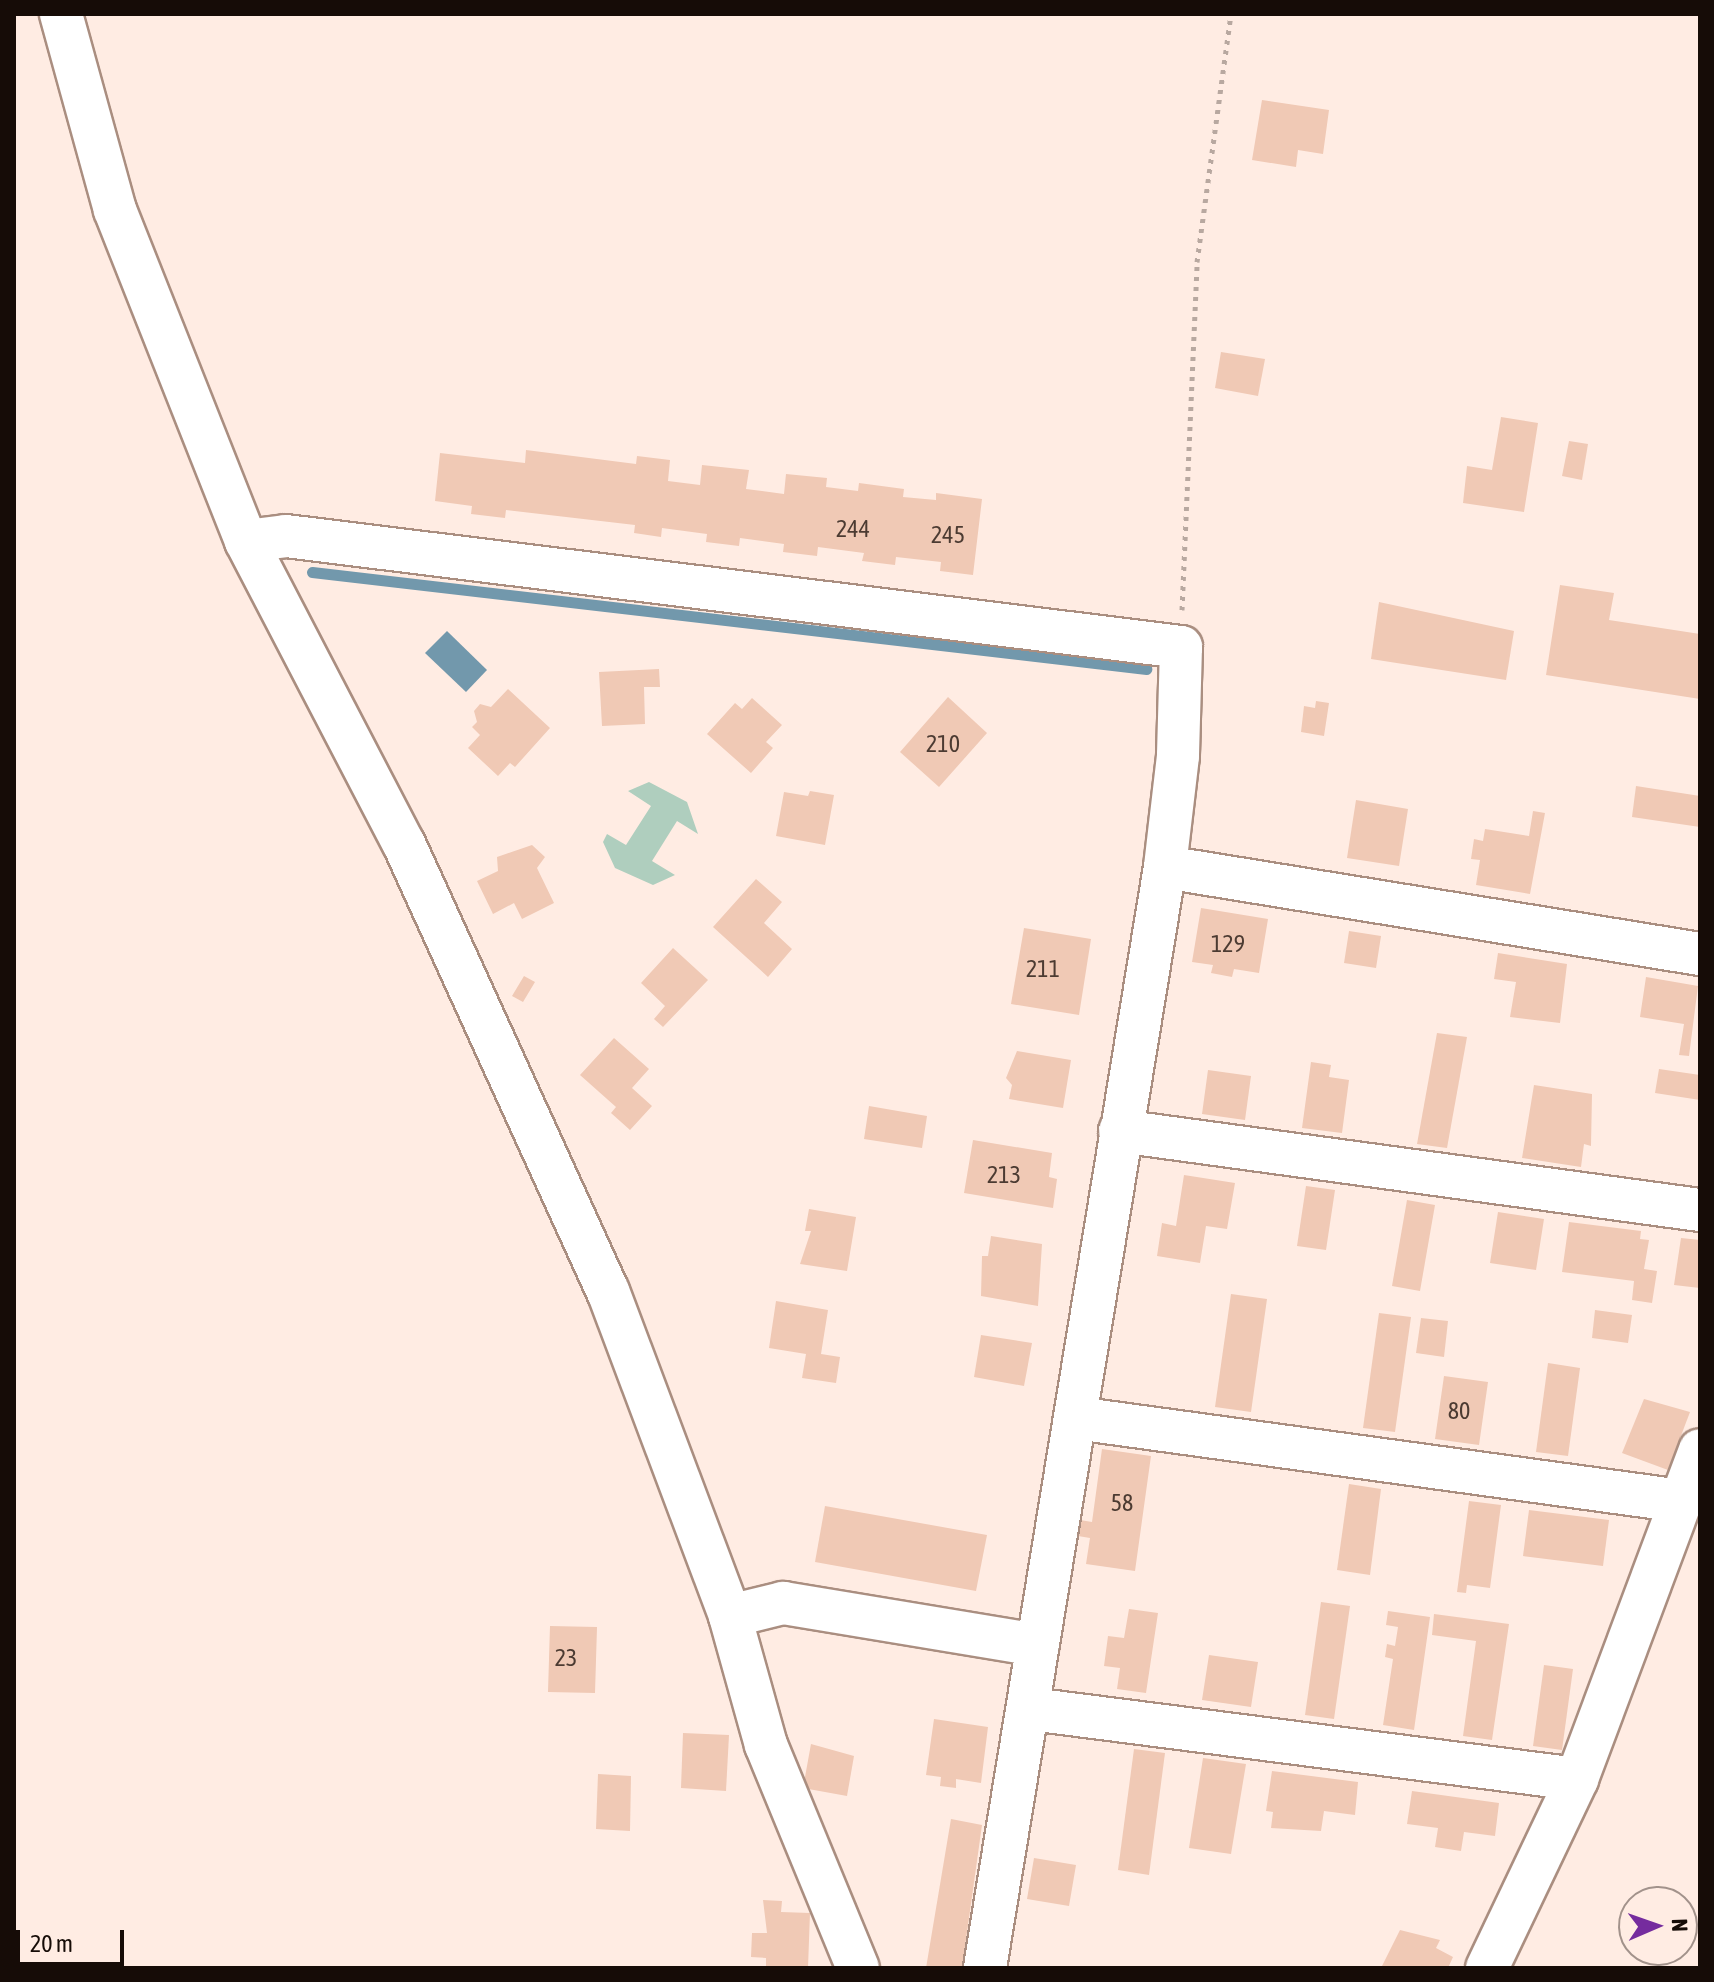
<!DOCTYPE html>
<html>
<head>
<meta charset="utf-8">
<style>
	body { margin:0 }
	#map { position:relative; width:1714px; height:1982px; overflow:hidden; background:#ffece3; font-family:"Asap Condensed",sans-serif }
	div>[style] { position:absolute }
	[style*='--x'] { left:calc(var(--x)*1px); top:calc(var(--y)*1px); width:calc(var(--w)*1px); rotate:calc(var(--a)*1deg) }
	.green>* { inset:0; background:#afcebe }
	.water>* { inset:0; background:#7298ac }
	.stream>* { height:11px; margin:-5.5px; padding:0 5.5px; transform-origin:5.5px; border-radius:5.5px; background:#7298ac }
	.building>* { inset:0; background:#f0c9b5 }
	.path>* { height:5px; margin-top:-2.5px; transform-origin:0; background:repeating-linear-gradient(90deg,#b8a8a0 0 4px,transparent 0 10px) }
	.roads { filter:drop-shadow(2px 0 #aa8e80) drop-shadow(-2px 0 #aa8e80) drop-shadow(0 2px #aa8e80) drop-shadow(0 -2px #aa8e80) }
	.street>* { height:42px; margin:-21px; padding:0 21px; transform-origin:21px; border-radius:21px; background:#fff }
	span { translate:-50% -50%; white-space:nowrap; text-align:center; line-height:1.15; -webkit-text-stroke:7px #ffece3; paint-order:stroke }
	.number-label { font-size:24px; color:#4c3b32 }
	.number-label span { -webkit-text-stroke-width:0 }
	.frame { position:absolute; inset:0; border:16px solid #160c07; pointer-events:none }
	.north { position:absolute; left:1618px; top:1886px; width:80px; height:80px; box-sizing:border-box; background:#ffece3; border:2px solid #a2928b; border-radius:50%; rotate:88deg; font-size:22px; font-weight:700; line-height:32px; text-align:center; color:#160c07 }
	.north::after { content:''; display:block; margin:auto; width:28px; height:36px; background:#752c9e; clip-path:polygon(50% 0,100% 100%,50% 72%,0 100%) }
	.scale { position:absolute; left:16px; top:1930px; width:108px; height:36px; box-sizing:border-box; border:4px solid #160c07; border-top:0; padding-left:10px; font-size:24px; line-height:28px; white-space:nowrap; color:#160c07; -webkit-text-stroke:6px #ffece3; paint-order:stroke }
</style>
</head>
<body>
<div id="map">
	<div class="green">
		<div style="clip-path:polygon(649px 782px,687px 802px,698px 834px,677px 821px,652px 861px,675px 875px,653px 885px,615px 868px,603px 842px,607px 834px,626px 845px,651px 806px,628px 791px)"></div>
	</div>
	<div class="water">
		<div style="clip-path:polygon(447px 631px,487px 670px,466px 692px,425px 653px)"></div>
	</div>
	<div class="stream">
		<div style="--x:312;--y:572;--w:840;--a:6.63"></div>
	</div>
	<div class="building">
		<div style="clip-path:polygon(1262px 100px,1329px 110px,1323px 154px,1298px 150px,1296px 167px,1252px 160px)"></div>
		<div style="clip-path:polygon(1221px 352px,1265px 359px,1258px 396px,1215px 388px)"></div>
		<div style="clip-path:polygon(1501px 417px,1538px 423px,1524px 512px,1463px 503px,1467px 466px,1492px 470px)"></div>
		<div style="clip-path:polygon(1569px 441px,1588px 444px,1582px 480px,1562px 476px)"></div>
		<div style="clip-path:polygon(526px 450px,636px 464px,637px 456px,670px 460px,668px 481px,700px 485px,702px 465px,749px 470px,746px 489px,784px 494px,786px 474px,827px 478px,826px 487px,858px 491px,859px 483px,904px 489px,903px 497px,936px 500px,936px 493px,982px 499px,973px 575px,940px 571px,941px 562px,896px 557px,895px 565px,862px 561px,864px 553px,818px 547px,817px 556px,783px 552px,784px 544px,740px 538px,739px 546px,706px 542px,707px 534px,662px 528px,661px 537px,634px 533px,635px 525px,506px 510px,505px 518px,471px 514px,472px 506px,435px 501px,440px 453px,525px 463px)"></div>
		<div style="clip-path:polygon(1560px 585px,1614px 593px,1609px 620px,1700px 634px,1700px 699px,1546px 675px)"></div>
		<div style="clip-path:polygon(1379px 602px,1514px 631px,1506px 680px,1371px 659px)"></div>
		<div style="clip-path:polygon(659px 669px,660px 687px,644px 687px,645px 724px,602px 726px,599px 672px)"></div>
		<div style="clip-path:polygon(508px 689px,550px 728px,515px 767px,510px 763px,498px 776px,468px 748px,480px 735px,472px 727px,477px 722px,474px 711px,480px 704px,491px 707px)"></div>
		<div style="clip-path:polygon(948px 697px,987px 733px,939px 787px,900px 752px)"></div>
		<div style="clip-path:polygon(752px 698px,782px 725px,766px 742px,773px 748px,751px 773px,707px 734px,735px 703px,742px 709px)"></div>
		<div style="clip-path:polygon(1316px 701px,1329px 703px,1324px 736px,1301px 732px,1304px 706px,1315px 708px)"></div>
		<div style="clip-path:polygon(1636px 786px,1700px 796px,1700px 827px,1632px 817px)"></div>
		<div style="clip-path:polygon(810px 791px,834px 795px,825px 845px,776px 836px,784px 792px,808px 796px)"></div>
		<div style="clip-path:polygon(1356px 800px,1408px 809px,1399px 866px,1347px 858px)"></div>
		<div style="clip-path:polygon(1533px 811px,1545px 813px,1530px 894px,1476px 885px,1480px 860px,1471px 859px,1474px 839px,1483px 841px,1485px 829px,1529px 836px)"></div>
		<div style="clip-path:polygon(532px 845px,545px 857px,537px 868px,554px 903px,522px 919px,514px 903px,493px 914px,477px 881px,498px 871px,497px 857px)"></div>
		<div style="clip-path:polygon(756px 879px,782px 902px,764px 923px,792px 949px,768px 977px,713px 927px)"></div>
		<div style="clip-path:polygon(1201px 908px,1268px 919px,1259px 973px,1234px 969px,1232px 977px,1211px 973px,1213px 965px,1192px 962px)"></div>
		<div style="clip-path:polygon(1024px 928px,1091px 939px,1079px 1015px,1011px 1004px)"></div>
		<div style="clip-path:polygon(1349px 931px,1381px 936px,1376px 968px,1344px 963px)"></div>
		<div style="clip-path:polygon(673px 948px,708px 980px,663px 1027px,654px 1019px,665px 1006px,641px 983px)"></div>
		<div style="clip-path:polygon(1498px 953px,1567px 964px,1560px 1023px,1510px 1017px,1516px 982px,1494px 979px)"></div>
		<div style="clip-path:polygon(524px 976px,535px 982px,523px 1002px,512px 996px)"></div>
		<div style="clip-path:polygon(1646px 977px,1698px 986px,1689px 1056px,1679px 1055px,1684px 1024px,1640px 1017px)"></div>
		<div style="clip-path:polygon(1437px 1033px,1467px 1037px,1447px 1148px,1417px 1144px)"></div>
		<div style="clip-path:polygon(614px 1038px,649px 1069px,632px 1088px,652px 1106px,630px 1130px,611px 1113px,616px 1107px,580px 1075px)"></div>
		<div style="clip-path:polygon(1017px 1051px,1071px 1060px,1063px 1108px,1009px 1099px,1012px 1085px,1006px 1078px)"></div>
		<div style="clip-path:polygon(1311px 1062px,1331px 1065px,1329px 1077px,1349px 1080px,1342px 1133px,1302px 1128px)"></div>
		<div style="clip-path:polygon(1659px 1069px,1700px 1075px,1700px 1100px,1655px 1093px)"></div>
		<div style="clip-path:polygon(1208px 1070px,1251px 1076px,1245px 1120px,1202px 1114px)"></div>
		<div style="clip-path:polygon(1534px 1085px,1592px 1094px,1591px 1146px,1584px 1144px,1581px 1167px,1522px 1158px)"></div>
		<div style="clip-path:polygon(869px 1106px,927px 1116px,922px 1148px,864px 1139px)"></div>
		<div style="clip-path:polygon(973px 1140px,1052px 1153px,1049px 1177px,1057px 1179px,1053px 1208px,964px 1193px)"></div>
		<div style="clip-path:polygon(1184px 1175px,1235px 1183px,1227px 1229px,1206px 1226px,1200px 1263px,1157px 1256px,1162px 1223px,1176px 1226px)"></div>
		<div style="clip-path:polygon(1306px 1186px,1335px 1190px,1326px 1250px,1297px 1246px)"></div>
		<div style="clip-path:polygon(1407px 1200px,1435px 1205px,1420px 1291px,1392px 1286px)"></div>
		<div style="clip-path:polygon(809px 1209px,856px 1217px,847px 1271px,800px 1264px,811px 1231px,805px 1231px)"></div>
		<div style="clip-path:polygon(1498px 1212px,1544px 1219px,1536px 1270px,1490px 1263px)"></div>
		<div style="clip-path:polygon(1569px 1222px,1641px 1231px,1640px 1239px,1649px 1240px,1644px 1269px,1657px 1271px,1652px 1303px,1632px 1300px,1634px 1281px,1562px 1272px)"></div>
		<div style="clip-path:polygon(991px 1236px,1042px 1244px,1038px 1306px,981px 1296px,982px 1256px,988px 1256px)"></div>
		<div style="clip-path:polygon(1681px 1238px,1700px 1240px,1700px 1288px,1674px 1285px)"></div>
		<div style="clip-path:polygon(1231px 1294px,1267px 1299px,1251px 1412px,1215px 1407px)"></div>
		<div style="clip-path:polygon(776px 1301px,828px 1310px,821px 1354px,840px 1357px,836px 1383px,802px 1378px,806px 1354px,769px 1348px)"></div>
		<div style="clip-path:polygon(1595px 1310px,1632px 1315px,1628px 1343px,1592px 1338px)"></div>
		<div style="clip-path:polygon(1379px 1313px,1411px 1317px,1395px 1432px,1363px 1428px)"></div>
		<div style="clip-path:polygon(1421px 1318px,1448px 1321px,1444px 1357px,1416px 1353px)"></div>
		<div style="clip-path:polygon(981px 1335px,1032px 1343px,1024px 1386px,974px 1377px)"></div>
		<div style="clip-path:polygon(1548px 1363px,1580px 1368px,1568px 1456px,1536px 1452px)"></div>
		<div style="clip-path:polygon(1444px 1376px,1488px 1382px,1479px 1445px,1435px 1439px)"></div>
		<div style="clip-path:polygon(1644px 1399px,1690px 1412px,1668px 1470px,1622px 1453px)"></div>
		<div style="clip-path:polygon(1102px 1449px,1151px 1456px,1135px 1571px,1086px 1564px,1090px 1538px,1078px 1536px,1080px 1520px,1092px 1522px)"></div>
		<div style="clip-path:polygon(1349px 1484px,1381px 1489px,1370px 1575px,1337px 1570px)"></div>
		<div style="clip-path:polygon(1469px 1501px,1501px 1505px,1490px 1588px,1467px 1585px,1466px 1593px,1457px 1592px)"></div>
		<div style="clip-path:polygon(825px 1506px,987px 1535px,976px 1591px,815px 1562px)"></div>
		<div style="clip-path:polygon(1529px 1510px,1609px 1520px,1603px 1566px,1523px 1556px)"></div>
		<div style="clip-path:polygon(1321px 1602px,1350px 1606px,1334px 1719px,1305px 1715px)"></div>
		<div style="clip-path:polygon(1129px 1609px,1158px 1613px,1146px 1693px,1117px 1689px,1120px 1668px,1104px 1666px,1108px 1636px,1124px 1638px)"></div>
		<div style="clip-path:polygon(1388px 1611px,1430px 1617px,1414px 1730px,1383px 1725px,1393px 1659px,1385px 1657px,1387px 1644px,1395px 1646px,1398px 1627px,1386px 1625px)"></div>
		<div style="clip-path:polygon(1434px 1614px,1509px 1624px,1492px 1740px,1463px 1736px,1476px 1641px,1432px 1635px)"></div>
		<div style="clip-path:polygon(550px 1626px,597px 1627px,595px 1693px,548px 1692px)"></div>
		<div style="clip-path:polygon(1209px 1655px,1258px 1662px,1251px 1707px,1202px 1700px)"></div>
		<div style="clip-path:polygon(1544px 1665px,1573px 1669px,1562px 1750px,1533px 1746px)"></div>
		<div style="clip-path:polygon(934px 1719px,988px 1727px,981px 1783px,956px 1779px,956px 1788px,940px 1786px,941px 1777px,926px 1775px)"></div>
		<div style="clip-path:polygon(683px 1733px,729px 1735px,726px 1791px,681px 1788px)"></div>
		<div style="clip-path:polygon(811px 1744px,854px 1756px,847px 1796px,803px 1788px)"></div>
		<div style="clip-path:polygon(1134px 1749px,1165px 1753px,1149px 1875px,1118px 1870px)"></div>
		<div style="clip-path:polygon(1203px 1758px,1246px 1764px,1231px 1854px,1189px 1848px)"></div>
		<div style="clip-path:polygon(1272px 1771px,1358px 1782px,1355px 1815px,1324px 1811px,1321px 1831px,1271px 1828px,1273px 1812px,1266px 1811px)"></div>
		<div style="clip-path:polygon(598px 1774px,631px 1776px,630px 1831px,596px 1829px)"></div>
		<div style="clip-path:polygon(1412px 1791px,1499px 1803px,1495px 1836px,1464px 1832px,1461px 1851px,1435px 1847px,1438px 1828px,1407px 1824px)"></div>
		<div style="clip-path:polygon(951px 1819px,982px 1825px,962px 1968px,926px 1968px)"></div>
		<div style="clip-path:polygon(1034px 1858px,1076px 1865px,1069px 1906px,1027px 1899px)"></div>
		<div style="clip-path:polygon(763px 1900px,782px 1901px,781px 1912px,810px 1913px,808px 1968px,766px 1968px,766px 1958px,751px 1957px,752px 1933px,767px 1933px)"></div>
		<div style="clip-path:polygon(1400px 1930px,1440px 1940px,1436px 1948px,1453px 1957px,1448px 1968px,1381px 1968px)"></div>
	</div>
	<div class="path">
		<div style="--x:1182;--y:610;--w:348;--a:-87.5"></div>
		<div style="--x:1197;--y:262;--w:250;--a:-82.2"></div>
	</div>
	<div class="roads">
		<div class="street">
			<div style="--x:61;--y:14;--w:203;--a:74.6"></div>
			<div style="--x:115;--y:210;--w:356;--a:68.4"></div>
			<div style="--x:246;--y:541;--w:342;--a:62.5"></div>
			<div style="--x:404;--y:844;--w:491;--a:65.5"></div>
			<div style="--x:608;--y:1291;--w:347;--a:69.4"></div>
			<div style="--x:730;--y:1616;--w:134;--a:74.4"></div>
			<div style="--x:766;--y:1745;--w:241;--a:67.6"></div>
			<div style="--x:246;--y:541;--w:40;--a:-7.1"></div>
			<div style="--x:286;--y:536;--w:902;--a:7.07"></div>
			<div style="--x:1181;--y:647;--w:109;--a:91.6"></div>
			<div style="--x:1178;--y:756;--w:112;--a:96.7"></div>
			<div style="--x:1165;--y:867;--w:1116;--a:99.29"></div>
			<div style="--x:1165;--y:867;--w:542;--a:9.24"></div>
			<div style="--x:1120;--y:1131;--w:585;--a:7.76"></div>
			<div style="--x:1076;--y:1418;--w:611;--a:7.81"></div>
			<div style="--x:730;--y:1616;--w:55;--a:-13.8"></div>
			<div style="--x:783;--y:1603;--w:258;--a:9.4"></div>
			<div style="--x:1031;--y:1709;--w:550;--a:7.31"></div>
			<div style="--x:1487;--y:1968;--w:209;--a:-64.5"></div>
			<div style="--x:1577;--y:1779;--w:351;--a:-69.5"></div>
		</div>
	</div>
	<div class="number-label">
		<span style="left:853px;top:529px">244</span>
		<span style="left:948px;top:535px">245</span>
		<span style="left:943px;top:744px">210</span>
		<span style="left:1228px;top:944px">129</span>
		<span style="left:1043px;top:969px">211</span>
		<span style="left:1004px;top:1175px">213</span>
		<span style="left:1459px;top:1411px">80</span>
		<span style="left:1122px;top:1503px">58</span>
		<span style="left:566px;top:1658px">23</span>
	</div>
	<div class="frame"></div>
	<div class="north">N</div>
	<div class="scale">20 m</div>
</div>
</body>
</html>
